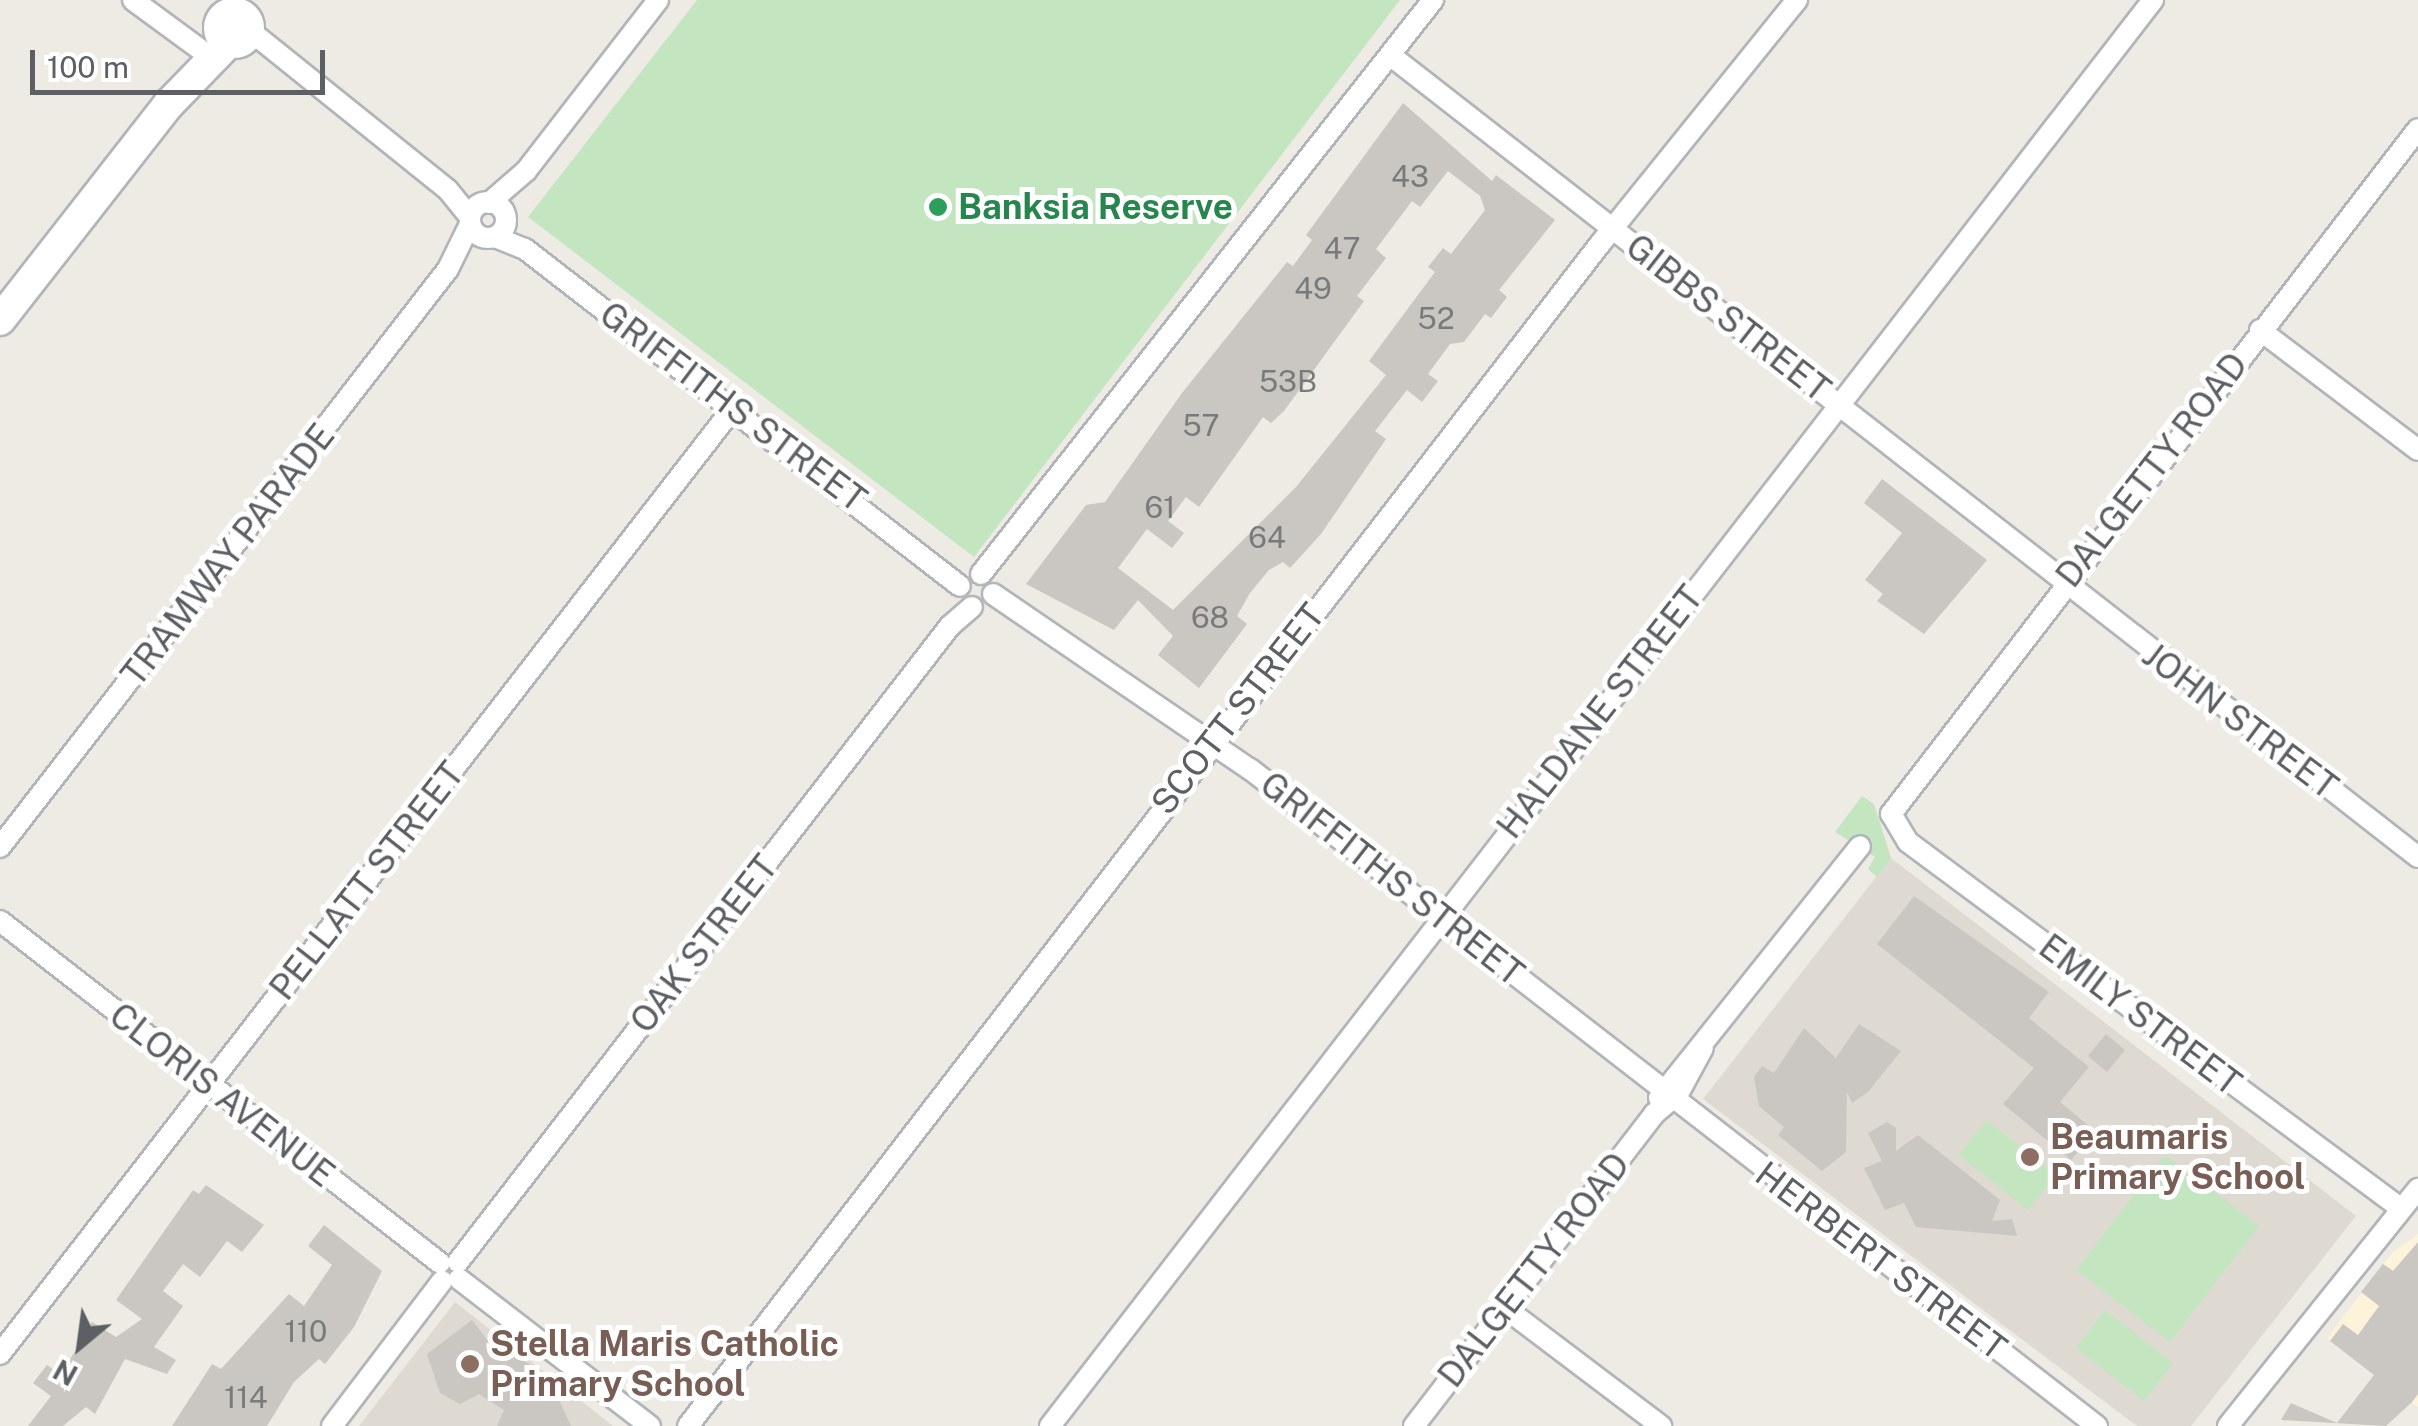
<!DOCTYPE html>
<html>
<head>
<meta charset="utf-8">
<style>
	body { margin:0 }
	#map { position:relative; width:2418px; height:1426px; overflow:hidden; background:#eeebe4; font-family:"Public Sans",sans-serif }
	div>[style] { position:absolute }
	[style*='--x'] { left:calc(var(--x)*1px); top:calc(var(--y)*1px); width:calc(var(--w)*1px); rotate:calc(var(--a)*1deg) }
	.commercial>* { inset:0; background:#fdf2da }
	.education>* { inset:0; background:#dedad2 }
	.green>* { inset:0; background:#c3e5c0 }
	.building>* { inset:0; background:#cac6c1 }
	.roads { filter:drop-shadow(2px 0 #b1b5b9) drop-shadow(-2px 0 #b1b5b9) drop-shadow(0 2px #b1b5b9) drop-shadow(0 -2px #b1b5b9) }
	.street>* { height:20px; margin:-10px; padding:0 10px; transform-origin:10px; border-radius:10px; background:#fff }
	.street>.ring { margin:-10px; padding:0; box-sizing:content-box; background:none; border:20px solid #fff; border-radius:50% }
	.secondary>* { height:30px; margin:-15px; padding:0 15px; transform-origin:15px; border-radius:15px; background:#fff }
	.secondary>.ring { margin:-15px; padding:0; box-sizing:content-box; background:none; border:30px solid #fff; border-radius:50% }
	.dots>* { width:28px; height:28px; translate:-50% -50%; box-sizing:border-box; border:5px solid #fff; border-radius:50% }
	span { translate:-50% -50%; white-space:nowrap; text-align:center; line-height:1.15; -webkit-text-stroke:10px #fff; paint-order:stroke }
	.number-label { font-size:30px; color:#787a7b }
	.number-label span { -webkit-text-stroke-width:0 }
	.leisure-label { font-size:35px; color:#27864d; font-weight:700 }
	.left { translate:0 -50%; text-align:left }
	.street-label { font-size:35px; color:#5c6064 }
	.education-label { font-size:35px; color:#785e54; font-weight:700 }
	.north { position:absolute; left:30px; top:1296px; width:100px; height:100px; -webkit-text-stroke:8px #fff; paint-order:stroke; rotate:209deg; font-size:28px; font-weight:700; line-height:40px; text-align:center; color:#5c6064 }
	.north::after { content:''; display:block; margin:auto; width:35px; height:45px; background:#5c6064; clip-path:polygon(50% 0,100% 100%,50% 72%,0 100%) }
	.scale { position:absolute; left:30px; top:50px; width:295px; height:45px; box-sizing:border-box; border:5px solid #5c6064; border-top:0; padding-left:12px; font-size:30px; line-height:35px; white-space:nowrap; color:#5c6064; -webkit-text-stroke:8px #fff; paint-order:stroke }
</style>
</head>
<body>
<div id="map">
	<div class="commercial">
		<div style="clip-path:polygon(2418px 1234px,2418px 1407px,2327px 1338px,2392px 1253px)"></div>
	</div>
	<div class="education">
		<div style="clip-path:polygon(1891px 858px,2356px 1216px,2191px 1426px,2137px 1426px,1703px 1099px)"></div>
		<div style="clip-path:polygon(455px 1302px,613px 1426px,359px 1426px)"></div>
	</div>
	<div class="green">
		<div style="clip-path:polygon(697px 0,1400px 0,974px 557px,528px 217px)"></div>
		<div style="clip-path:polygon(1862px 796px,1874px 804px,1891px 858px,1877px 877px,1868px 869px,1875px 857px,1835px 832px)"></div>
		<div style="clip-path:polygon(1987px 1120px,2056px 1175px,2028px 1210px,1959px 1155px)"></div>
		<div style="clip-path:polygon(2165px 1155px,2259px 1226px,2170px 1342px,2076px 1270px)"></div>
		<div style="clip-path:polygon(2105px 1310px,2173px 1363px,2144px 1401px,2076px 1348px)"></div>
	</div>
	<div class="building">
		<div style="clip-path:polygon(evenodd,1403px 103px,1492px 181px,1496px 175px,1555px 220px,1499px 290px,1507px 297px,1491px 318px,1485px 314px,1464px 342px,1450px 344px,1428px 374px,1438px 381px,1422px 402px,1407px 390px,1375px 431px,1386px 439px,1321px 534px,1290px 568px,1283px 562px,1269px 570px,1250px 593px,1237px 616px,1247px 624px,1199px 688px,1158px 655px,1173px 636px,1138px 600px,1114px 630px,1026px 584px,1086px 505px,1105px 502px,1182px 393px,1287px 262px,1293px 266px,1312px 240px,1306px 235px,1403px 103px,1448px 171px,1480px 196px,1485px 210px,1451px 254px,1443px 248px,1428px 267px,1435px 272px,1369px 361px,1386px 375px,1296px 487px,1173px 610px,1118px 568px,1147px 529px,1172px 548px,1184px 533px,1168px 521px,1186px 497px,1199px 507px,1263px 417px,1271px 423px,1284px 411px,1364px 301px,1357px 296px,1386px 258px,1376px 249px,1412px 201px,1420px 207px,1448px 171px)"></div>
		<div style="clip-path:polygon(1882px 479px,1987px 560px,1924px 634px,1877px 601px,1883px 594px,1865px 580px,1902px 533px,1864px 503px)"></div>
		<div style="clip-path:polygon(1914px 896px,2049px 992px,2029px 1018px,2089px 1067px,2060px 1102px,2095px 1131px,2071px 1160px,2003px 1104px,2034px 1068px,1877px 944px)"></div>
		<div style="clip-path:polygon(1859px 1024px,1901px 1051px,1868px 1092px,1852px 1103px,1847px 1092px,1846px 1152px,1822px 1171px,1778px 1135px,1784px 1127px,1759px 1106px,1754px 1077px,1762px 1066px,1774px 1073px,1804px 1028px,1836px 1058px)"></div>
		<div style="clip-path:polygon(2106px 1034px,2125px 1050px,2107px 1072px,2088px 1056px)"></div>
		<div style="clip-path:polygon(1887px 1122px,1896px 1128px,1896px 1151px,1918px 1135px,2000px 1200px,1992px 1221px,2012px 1219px,2017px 1236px,1916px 1227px,1904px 1203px,1885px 1210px,1864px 1168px,1882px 1161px,1868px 1133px)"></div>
		<div style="clip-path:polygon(206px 1185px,264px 1225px,242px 1252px,227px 1241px,200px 1277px,183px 1264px,163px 1291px,183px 1306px,154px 1347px,176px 1360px,167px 1374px,125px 1359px,95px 1414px,86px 1407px,63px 1426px,28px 1426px,51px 1396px,33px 1383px,47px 1365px,61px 1375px,92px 1322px,116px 1337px,142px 1319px,116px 1300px,193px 1190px,199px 1194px)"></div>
		<div style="clip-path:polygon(324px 1225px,382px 1271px,354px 1327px,325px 1364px,319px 1359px,294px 1382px,267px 1426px,172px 1426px,212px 1364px,221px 1369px,289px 1294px,304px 1306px,332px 1265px,308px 1246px)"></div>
		<div style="clip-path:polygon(2418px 1242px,2418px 1394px,2412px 1402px,2386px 1426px,2281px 1420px,2291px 1403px,2337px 1423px,2374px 1375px,2330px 1341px,2343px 1324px,2358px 1335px,2379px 1306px,2361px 1292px,2383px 1264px,2393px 1271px)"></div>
		<div style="clip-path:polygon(472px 1320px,488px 1341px,496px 1338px,551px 1382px,571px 1426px,497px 1426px,504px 1410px,479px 1394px,460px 1404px,440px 1393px,427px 1354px)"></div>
	</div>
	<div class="roads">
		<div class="street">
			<div style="--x:133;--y:0;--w:98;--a:36.3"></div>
			<div style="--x:249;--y:30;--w:255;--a:38.8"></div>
			<div style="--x:448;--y:190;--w:35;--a:51"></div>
			<div style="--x:1390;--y:55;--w:1304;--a:37.96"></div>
			<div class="ring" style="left:470px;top:202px;width:16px;height:16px"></div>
			<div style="--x:489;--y:203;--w:49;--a:-40.9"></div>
			<div style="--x:526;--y:171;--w:216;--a:-52.3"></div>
			<div style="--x:495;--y:237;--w:32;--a:22"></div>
			<div style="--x:525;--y:249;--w:550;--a:37.77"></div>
			<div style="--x:2260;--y:330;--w:198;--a:37.2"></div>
			<div style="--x:981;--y:574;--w:731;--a:-51.78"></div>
			<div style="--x:993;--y:594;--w:311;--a:34.3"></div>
			<div style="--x:1250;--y:769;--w:1072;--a:37.8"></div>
			<div style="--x:0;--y:847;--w:731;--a:-52.22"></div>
			<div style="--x:448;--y:269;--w:50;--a:-63.9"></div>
			<div style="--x:0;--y:921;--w:557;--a:37.86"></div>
			<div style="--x:1659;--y:1098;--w:322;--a:-51.4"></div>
			<div style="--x:2399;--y:1207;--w:612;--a:-143.37"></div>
			<div style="--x:1908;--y:842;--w:33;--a:-121"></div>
			<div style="--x:1891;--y:814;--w:864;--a:-52.43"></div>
			<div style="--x:458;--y:1262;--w:804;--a:-52.28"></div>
			<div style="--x:950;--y:626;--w:29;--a:-41"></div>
			<div style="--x:459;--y:1279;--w:241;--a:37.6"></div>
			<div style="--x:1505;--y:1308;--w:196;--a:37.1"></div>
			<div style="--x:0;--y:1354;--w:1198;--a:-52.22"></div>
			<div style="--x:332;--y:1426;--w:182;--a:-52.8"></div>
			<div style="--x:688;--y:1426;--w:1493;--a:-52.35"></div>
			<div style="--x:1600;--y:244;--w:314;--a:-51.1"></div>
			<div style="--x:1050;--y:1426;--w:1803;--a:-52.28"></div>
			<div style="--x:1414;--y:1426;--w:394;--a:-52.4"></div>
			<div style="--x:1654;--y:1114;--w:31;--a:-40"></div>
			<div style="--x:1678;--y:1094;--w:52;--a:-61.5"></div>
			<div style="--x:2228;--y:1426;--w:304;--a:-51.3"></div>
		</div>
		<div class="secondary">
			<div class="ring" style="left:219px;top:13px;width:0;height:0"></div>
			<div style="--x:0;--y:320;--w:274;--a:-52"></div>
			<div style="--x:169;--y:104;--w:86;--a:-45.9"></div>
		</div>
	</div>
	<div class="dots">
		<div style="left:938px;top:207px;background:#2e9e5b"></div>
		<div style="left:2030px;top:1157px;background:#8d6e63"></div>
		<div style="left:470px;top:1364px;background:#8d6e63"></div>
	</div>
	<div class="number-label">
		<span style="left:1410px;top:176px">43</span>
		<span style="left:1342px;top:248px">47</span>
		<span style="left:1313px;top:288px">49</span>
		<span style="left:1436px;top:318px">52</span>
		<span style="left:1288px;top:381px">53B</span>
		<span style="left:1201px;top:425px">57</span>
		<span style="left:1160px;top:507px">61</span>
		<span style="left:1267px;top:537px">64</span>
		<span style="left:1210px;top:617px">68</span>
		<span style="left:306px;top:1331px">110</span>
		<span style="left:246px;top:1397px">114</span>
	</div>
	<div class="leisure-label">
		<span class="left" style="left:958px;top:207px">Banksia Reserve</span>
	</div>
	<div class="street-label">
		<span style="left:1728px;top:318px;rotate:38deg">GIBBS STREET</span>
		<span style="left:733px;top:407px;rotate:37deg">GRIFFITHS STREET</span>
		<span style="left:2152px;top:470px;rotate:-52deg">DALGETTY ROAD</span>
		<span style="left:228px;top:555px;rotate:-52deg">TRAMWAY PARADE</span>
		<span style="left:1238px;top:709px;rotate:-52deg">SCOTT STREET</span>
		<span style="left:1600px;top:712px;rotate:-52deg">HALDANE STREET</span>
		<span style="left:2240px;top:721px;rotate:37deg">JOHN STREET</span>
		<span style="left:1392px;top:879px;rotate:38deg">GRIFFITHS STREET</span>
		<span style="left:367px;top:881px;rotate:-52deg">PELLATT STREET</span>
		<span style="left:704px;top:944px;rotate:-52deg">OAK STREET</span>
		<span style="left:2140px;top:1015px;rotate:37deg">EMILY STREET</span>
		<span style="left:222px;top:1095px;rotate:38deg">CLORIS AVENUE</span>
		<span style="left:1881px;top:1261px;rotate:37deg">HERBERT STREET</span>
		<span style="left:1534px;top:1270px;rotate:-52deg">DALGETTY ROAD</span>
	</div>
	<div class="education-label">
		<span class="left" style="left:2050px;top:1157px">Beaumaris<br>Primary School</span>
		<span class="left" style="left:490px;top:1364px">Stella Maris Catholic<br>Primary School</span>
	</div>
	<div class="north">N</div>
	<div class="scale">100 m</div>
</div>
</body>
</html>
